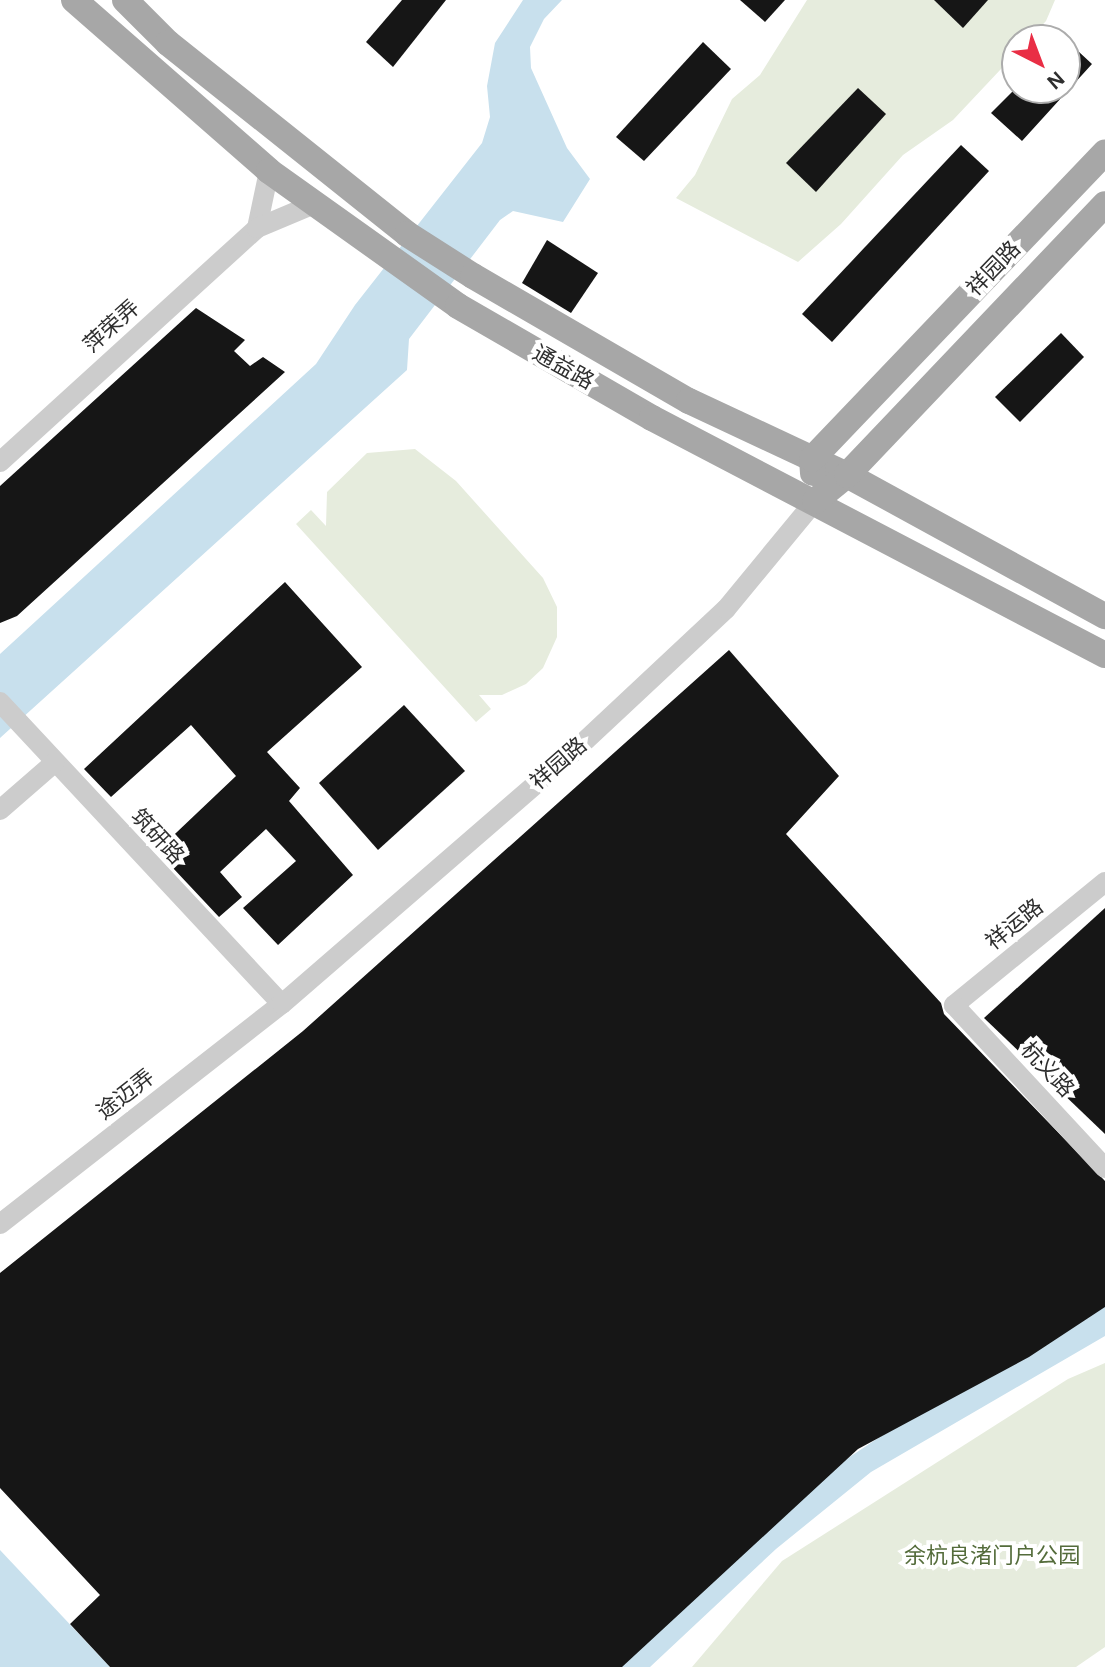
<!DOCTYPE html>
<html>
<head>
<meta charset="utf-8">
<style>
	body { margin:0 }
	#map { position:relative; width:1105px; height:1667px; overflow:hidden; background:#fff; font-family:"Alegreya Sans","Noto Sans SC",sans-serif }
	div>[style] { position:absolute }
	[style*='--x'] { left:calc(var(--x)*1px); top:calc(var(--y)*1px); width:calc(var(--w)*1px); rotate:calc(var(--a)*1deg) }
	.green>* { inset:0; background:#e6ecdd }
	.water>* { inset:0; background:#c8e0ed }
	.building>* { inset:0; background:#161616 }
	.minor>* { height:20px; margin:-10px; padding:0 10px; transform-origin:10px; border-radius:10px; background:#ccc }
	.major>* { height:26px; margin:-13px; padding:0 13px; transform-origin:13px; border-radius:13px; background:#a7a7a7 }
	span { translate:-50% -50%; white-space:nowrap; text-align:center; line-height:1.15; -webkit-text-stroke:8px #fff; paint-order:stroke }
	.street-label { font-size:22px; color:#2f2f2f }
	.park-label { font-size:22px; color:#546c3b }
	.north { position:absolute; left:1001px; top:24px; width:80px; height:80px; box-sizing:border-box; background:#fff; border:2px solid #acacac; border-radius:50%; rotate:138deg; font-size:22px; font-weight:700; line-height:32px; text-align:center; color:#2f2f2f }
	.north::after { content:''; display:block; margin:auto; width:28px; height:36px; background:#e92e45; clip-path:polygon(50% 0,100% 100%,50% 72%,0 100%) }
</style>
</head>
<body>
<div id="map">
	<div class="green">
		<div style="clip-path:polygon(807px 0,1055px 0,1046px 21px,1028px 40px,1017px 40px,1017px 52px,953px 120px,903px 155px,841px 224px,798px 262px,676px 198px,695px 175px,732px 99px,760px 75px)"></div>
		<div style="clip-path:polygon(415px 449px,456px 481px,543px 578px,557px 607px,557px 637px,543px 668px,526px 684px,502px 695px,479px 695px,491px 709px,476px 722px,296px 524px,311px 510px,326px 526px,327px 492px,367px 453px)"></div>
		<div style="clip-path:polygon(1105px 1363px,1105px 1647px,1076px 1667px,692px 1667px,782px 1561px,1068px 1379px)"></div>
	</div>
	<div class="water">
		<div style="clip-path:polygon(523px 0,562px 0,544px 19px,530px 47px,531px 68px,567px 148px,590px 179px,563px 222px,513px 211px,500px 220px,409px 339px,407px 370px,0 738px,0 654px,316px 364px,355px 305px,482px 143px,490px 117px,487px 86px,495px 43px)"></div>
		<div style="clip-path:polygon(1105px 1304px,1105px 1336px,871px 1472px,776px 1549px,650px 1667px,611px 1667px,809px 1484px,952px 1389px)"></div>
		<div style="clip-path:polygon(0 1550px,110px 1667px,0 1667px)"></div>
	</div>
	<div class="building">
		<div style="clip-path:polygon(402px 0,446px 0,393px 67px,366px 42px)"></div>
		<div style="clip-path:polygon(740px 0,785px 0,765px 22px)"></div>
		<div style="clip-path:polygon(934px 0,988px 0,963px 28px)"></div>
		<div style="clip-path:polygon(1065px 39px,1092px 64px,1022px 141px,991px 113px,1016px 88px,1065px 88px)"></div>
		<div style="clip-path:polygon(703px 42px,731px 69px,644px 161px,616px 137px)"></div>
		<div style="clip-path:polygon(858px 88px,886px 114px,816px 192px,786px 163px)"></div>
		<div style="clip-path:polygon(961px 145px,989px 171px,832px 342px,802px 314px)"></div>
		<div style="clip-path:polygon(547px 240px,598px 273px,571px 313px,522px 283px)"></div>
		<div style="clip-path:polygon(196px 308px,245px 340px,234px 351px,250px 366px,263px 357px,285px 372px,17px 616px,0 623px,0 486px)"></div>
		<div style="clip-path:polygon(1061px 333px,1084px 357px,1020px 422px,995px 397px)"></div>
		<div style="clip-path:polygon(285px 582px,362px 667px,267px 752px,300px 788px,289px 801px,353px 875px,278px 945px,243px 908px,296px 861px,266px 829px,220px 872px,242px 897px,219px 917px,157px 851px,236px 776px,191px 725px,111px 797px,84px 769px)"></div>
		<div style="clip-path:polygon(729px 650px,839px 776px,786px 834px,941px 1003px,944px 1014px,1105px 1181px,1105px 1307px,1029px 1357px,858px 1449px,622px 1667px,110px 1667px,70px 1624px,100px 1595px,0 1488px,0 1273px,303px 1031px)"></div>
		<div style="clip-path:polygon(404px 705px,465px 771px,378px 850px,319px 783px)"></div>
		<div style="clip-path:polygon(1105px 908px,1105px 1134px,984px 1018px)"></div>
	</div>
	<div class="minor">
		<div style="--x:257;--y:228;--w:58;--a:-78.1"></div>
		<div style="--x:0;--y:462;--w:348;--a:-42.3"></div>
		<div style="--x:257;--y:228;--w:62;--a:-22.8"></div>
		<div style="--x:0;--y:702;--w:413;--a:47"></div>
		<div style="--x:0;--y:810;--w:72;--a:-41"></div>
		<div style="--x:1105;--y:882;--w:195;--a:140.8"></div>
		<div style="--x:954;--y:1005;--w:222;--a:47.2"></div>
		<div style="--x:0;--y:1224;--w:358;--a:-38"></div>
		<div style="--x:282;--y:1004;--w:384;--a:-40.9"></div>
		<div style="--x:572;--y:753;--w:211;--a:-43.1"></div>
		<div style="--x:726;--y:609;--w:140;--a:-50.5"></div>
	</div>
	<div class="major">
		<div style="--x:74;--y:0;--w:259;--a:41.2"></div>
		<div style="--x:269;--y:171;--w:232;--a:35.5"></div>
		<div style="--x:458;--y:306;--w:224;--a:30"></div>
		<div style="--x:652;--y:418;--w:511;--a:27.62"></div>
		<div style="--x:125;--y:0;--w:61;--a:45"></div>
		<div style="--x:168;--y:43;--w:306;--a:38.6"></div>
		<div style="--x:407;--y:234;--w:78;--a:32.5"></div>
		<div style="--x:473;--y:276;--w:250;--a:30.1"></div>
		<div style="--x:689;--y:401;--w:174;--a:25.1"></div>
		<div style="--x:847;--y:475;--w:294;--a:28.7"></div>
		<div style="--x:813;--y:473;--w:14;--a:-94"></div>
		<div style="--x:812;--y:459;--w:424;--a:-46.3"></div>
		<div style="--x:815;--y:501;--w:41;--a:-39.1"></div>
		<div style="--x:847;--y:475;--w:374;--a:-46.4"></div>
	</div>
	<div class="street-label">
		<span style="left:994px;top:269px;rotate:-46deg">祥园路</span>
		<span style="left:112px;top:327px;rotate:-42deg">萍荣弄</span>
		<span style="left:563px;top:368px;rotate:29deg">通益路</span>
		<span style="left:559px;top:764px;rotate:-41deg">祥园路</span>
		<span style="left:157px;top:837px;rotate:47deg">筑研路</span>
		<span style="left:1015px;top:925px;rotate:-39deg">祥运路</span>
		<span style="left:1047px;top:1070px;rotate:47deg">杭义路</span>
		<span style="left:126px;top:1095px;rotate:-38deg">途迈弄</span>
	</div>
	<div class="park-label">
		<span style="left:992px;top:1557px">余杭良渚门户公园</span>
	</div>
	<div class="north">N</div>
</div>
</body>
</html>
